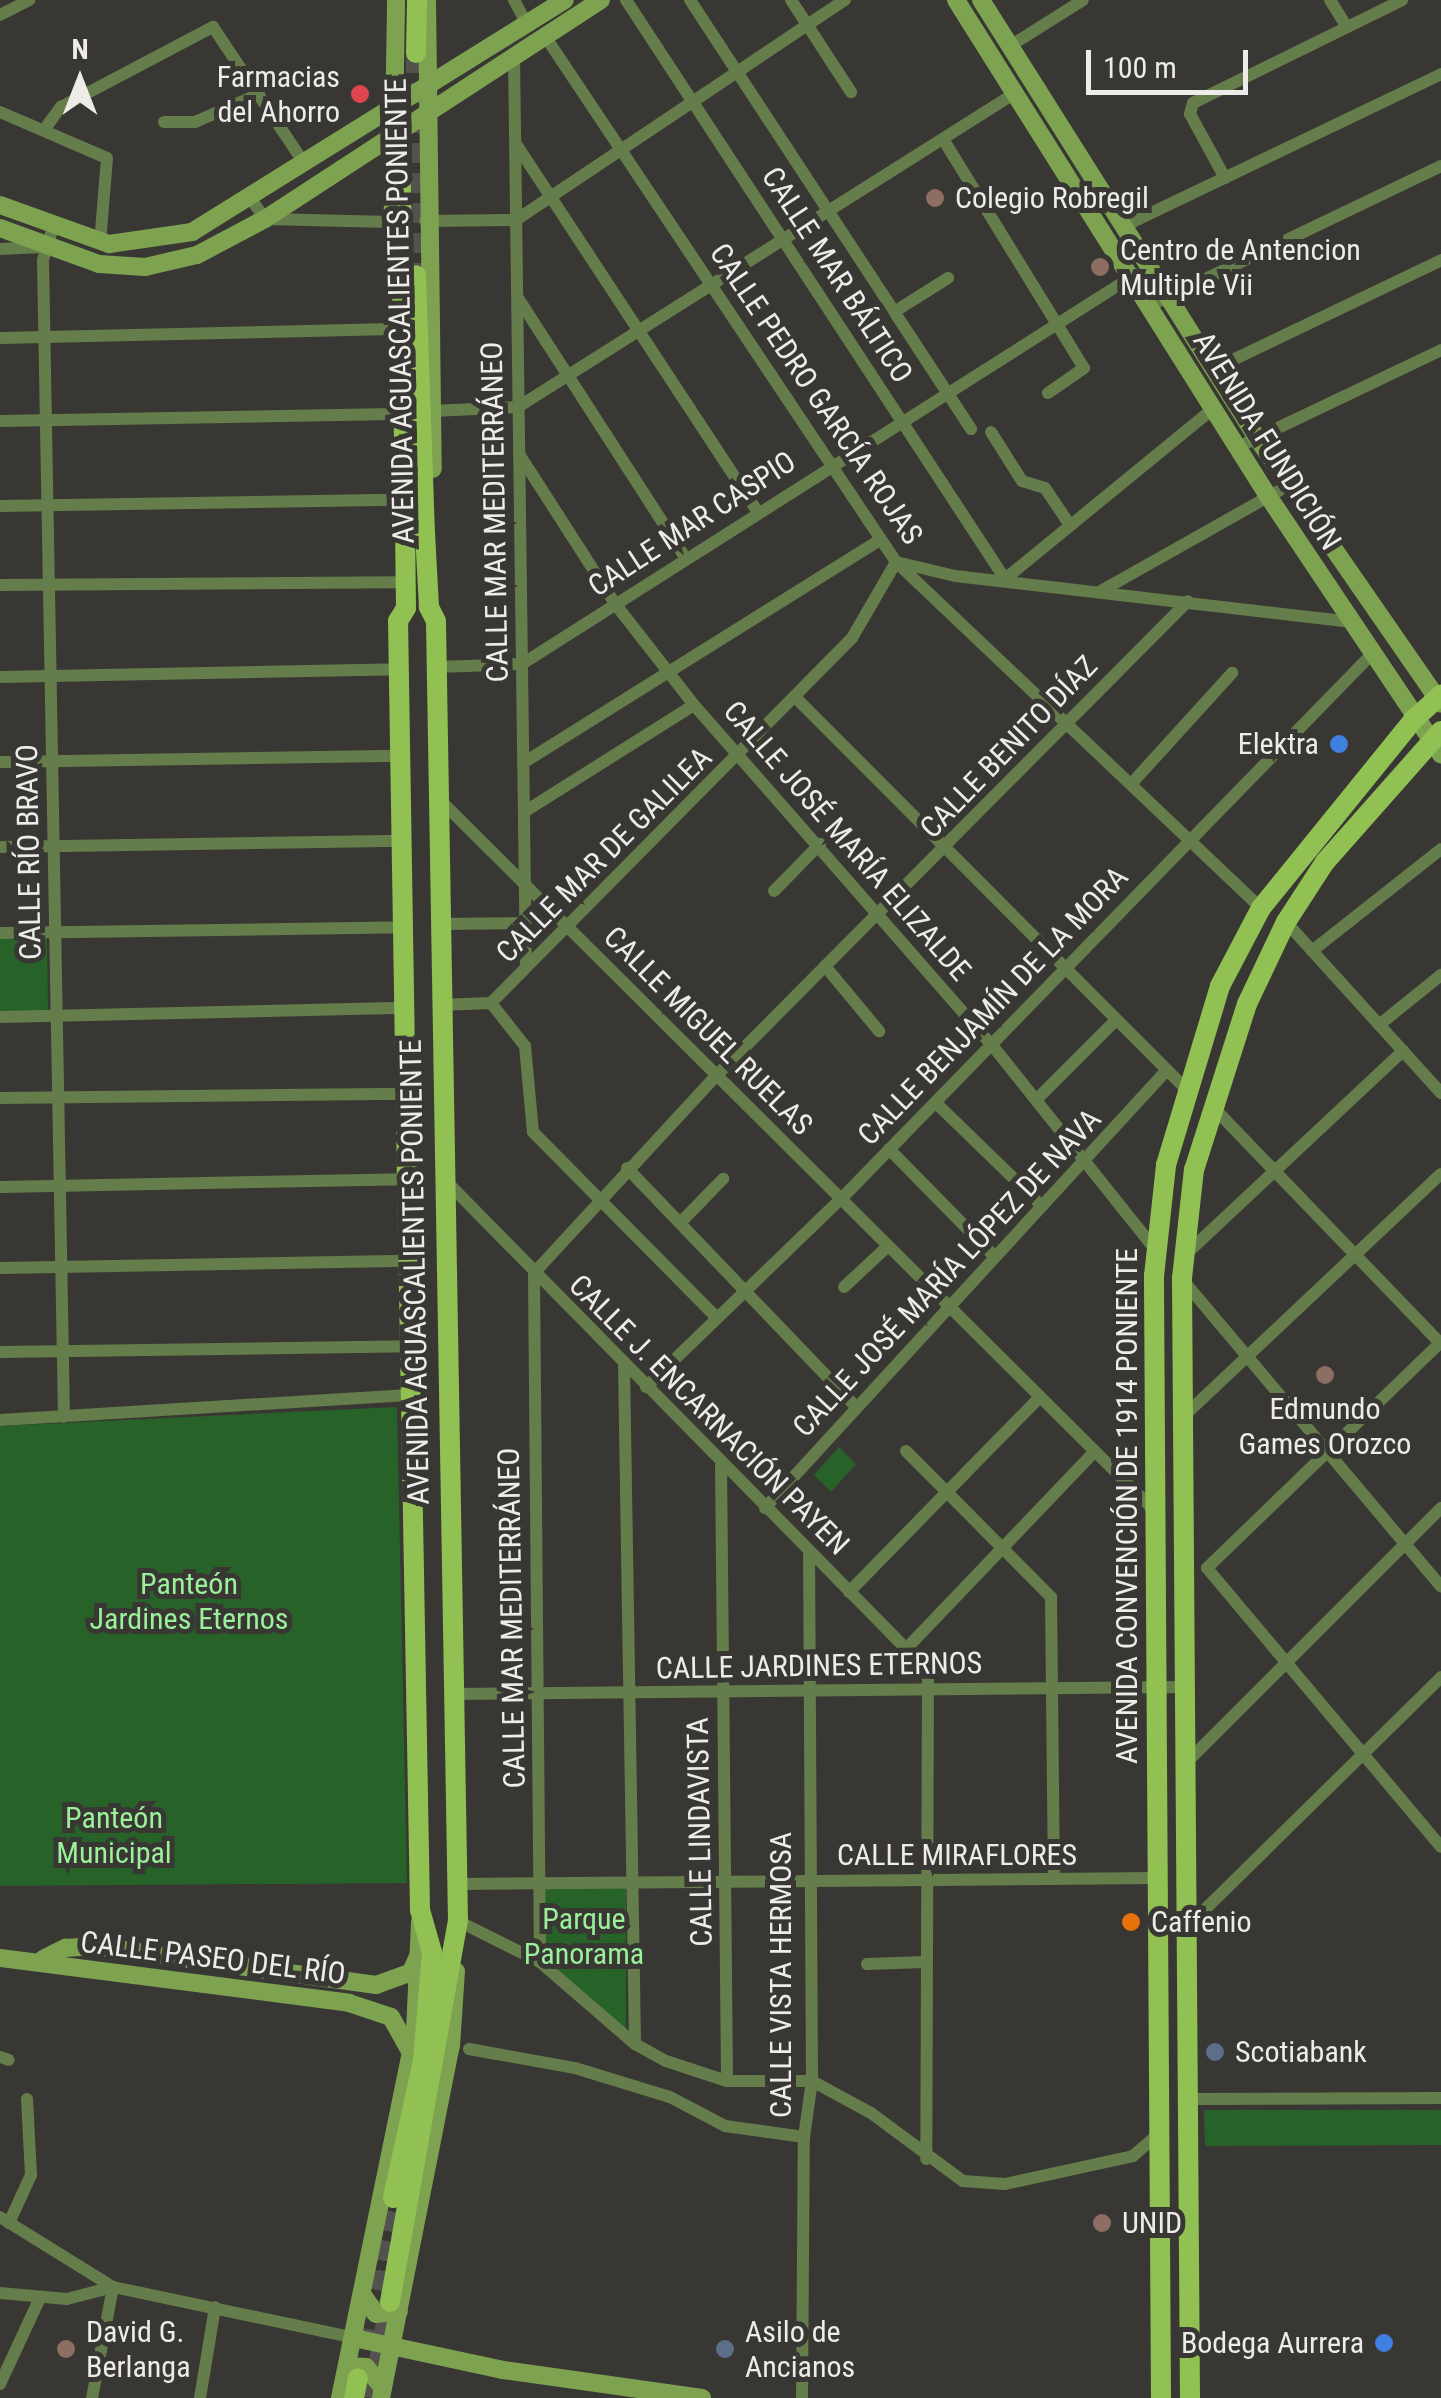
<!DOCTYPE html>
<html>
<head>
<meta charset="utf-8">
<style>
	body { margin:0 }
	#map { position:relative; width:1441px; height:2398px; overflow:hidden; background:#393733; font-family:"Roboto Condensed",sans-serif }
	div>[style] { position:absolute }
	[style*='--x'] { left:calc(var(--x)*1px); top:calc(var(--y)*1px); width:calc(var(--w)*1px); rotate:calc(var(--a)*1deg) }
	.green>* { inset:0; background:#276229 }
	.primary-tunnel>* { height:20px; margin-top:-10px; transform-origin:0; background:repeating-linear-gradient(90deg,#54524e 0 20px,transparent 0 30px) }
	.street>* { height:12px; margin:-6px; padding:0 6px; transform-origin:6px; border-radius:6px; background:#657d4a }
	.secondary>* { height:18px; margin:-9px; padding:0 9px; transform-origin:9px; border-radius:9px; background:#7ea350 }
	.primary>* { height:20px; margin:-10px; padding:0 10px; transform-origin:10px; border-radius:10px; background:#91c053 }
	.dots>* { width:28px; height:28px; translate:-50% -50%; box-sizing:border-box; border:5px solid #393733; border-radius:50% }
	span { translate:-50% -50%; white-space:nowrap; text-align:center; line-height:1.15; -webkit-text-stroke:10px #393733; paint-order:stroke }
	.poi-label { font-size:30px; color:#edece9 }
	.right { translate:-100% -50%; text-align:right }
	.left { translate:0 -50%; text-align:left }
	.street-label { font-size:30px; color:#edece9 }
	.park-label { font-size:30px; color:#9af19a }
	.north { position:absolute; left:30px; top:30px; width:100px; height:100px; -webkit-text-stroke:8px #393733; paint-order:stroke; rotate:0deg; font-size:28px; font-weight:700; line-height:40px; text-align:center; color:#edece9 }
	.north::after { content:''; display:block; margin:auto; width:35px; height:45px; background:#edece9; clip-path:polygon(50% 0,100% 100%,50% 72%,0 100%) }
	.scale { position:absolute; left:1086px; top:50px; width:162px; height:45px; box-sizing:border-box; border:5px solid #edece9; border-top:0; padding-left:12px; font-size:30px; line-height:35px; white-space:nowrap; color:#edece9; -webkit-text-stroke:8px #393733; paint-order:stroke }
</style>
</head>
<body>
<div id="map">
	<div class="green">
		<div style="clip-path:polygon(47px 937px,48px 1012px,0 1012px,0 938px)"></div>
		<div style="clip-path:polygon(397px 1407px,407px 1883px,0 1886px,0 1426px)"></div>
		<div style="clip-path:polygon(839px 1447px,856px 1464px,831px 1492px,814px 1475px)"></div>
		<div style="clip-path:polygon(801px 1513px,840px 1549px,832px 1556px,795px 1518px)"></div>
		<div style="clip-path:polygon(545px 1886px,626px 1887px,626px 2029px,545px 1959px)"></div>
		<div style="clip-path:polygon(1204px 2110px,1441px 2110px,1441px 2145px,1205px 2146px)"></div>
	</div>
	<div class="primary-tunnel">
		<div style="--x:416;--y:53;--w:222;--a:90"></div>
		<div style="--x:358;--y:2378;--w:183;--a:-79"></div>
		<div style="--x:372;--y:2398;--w:98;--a:-79.4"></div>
	</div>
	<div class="street">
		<div style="--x:514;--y:0;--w:27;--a:62"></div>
		<div style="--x:626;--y:0;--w:692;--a:56.79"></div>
		<div style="--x:1005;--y:579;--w:269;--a:-39.3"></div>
		<div style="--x:690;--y:0;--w:513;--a:56.77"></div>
		<div style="--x:791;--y:0;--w:110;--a:56.9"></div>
		<div style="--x:1330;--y:0;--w:31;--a:58"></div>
		<div style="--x:0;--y:15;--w:33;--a:-27"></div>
		<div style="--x:545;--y:36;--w:632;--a:56.28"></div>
		<div style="--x:896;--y:562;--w:503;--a:43.47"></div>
		<div style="--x:1010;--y:46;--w:86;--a:-32.2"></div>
		<div style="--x:514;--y:56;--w:911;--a:89.25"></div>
		<div style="--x:0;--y:112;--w:116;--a:23.3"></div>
		<div style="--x:107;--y:158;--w:85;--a:94.7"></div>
		<div style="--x:164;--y:122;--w:31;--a:0"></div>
		<div style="--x:195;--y:122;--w:70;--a:-23.6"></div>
		<div style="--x:44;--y:130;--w:29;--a:-54"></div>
		<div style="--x:61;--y:107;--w:172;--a:-27.8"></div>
		<div style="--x:213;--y:27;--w:164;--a:56.2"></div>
		<div style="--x:943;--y:139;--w:269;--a:58.4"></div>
		<div style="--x:1084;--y:368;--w:44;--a:145.2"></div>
		<div style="--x:516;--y:144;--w:438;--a:56.7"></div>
		<div style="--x:1225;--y:178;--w:73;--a:-118.7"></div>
		<div style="--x:1190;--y:114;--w:11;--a:-75"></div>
		<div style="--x:1193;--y:103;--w:233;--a:-26.2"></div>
		<div style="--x:251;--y:199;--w:24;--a:55"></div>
		<div style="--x:265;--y:219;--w:127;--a:1.4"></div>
		<div style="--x:425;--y:221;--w:91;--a:-0.6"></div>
		<div style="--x:516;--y:220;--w:396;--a:-33.8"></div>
		<div style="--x:53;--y:227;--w:34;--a:107"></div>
		<div style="--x:43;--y:260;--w:1157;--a:88.96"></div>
		<div style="--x:1122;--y:227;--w:354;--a:-25.6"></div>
		<div style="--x:0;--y:249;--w:42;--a:-2.7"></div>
		<div style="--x:518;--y:298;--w:308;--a:57.2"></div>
		<div style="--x:1149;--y:306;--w:324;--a:-25.6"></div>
		<div style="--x:894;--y:312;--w:64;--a:-32.2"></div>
		<div style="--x:0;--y:338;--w:393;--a:-1.3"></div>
		<div style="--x:1214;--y:369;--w:252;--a:-25.6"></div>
		<div style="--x:431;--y:411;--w:87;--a:-2.6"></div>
		<div style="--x:518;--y:407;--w:588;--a:-32.28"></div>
		<div style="--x:0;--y:421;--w:394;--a:-1"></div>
		<div style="--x:991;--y:432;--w:58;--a:57.7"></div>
		<div style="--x:1022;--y:481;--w:24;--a:17"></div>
		<div style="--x:1045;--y:488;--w:45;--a:56"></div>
		<div style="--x:1238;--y:447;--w:225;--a:-25.5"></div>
		<div style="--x:519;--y:454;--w:179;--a:57.3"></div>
		<div style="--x:616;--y:605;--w:127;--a:52"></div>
		<div style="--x:694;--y:705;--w:452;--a:48.8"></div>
		<div style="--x:992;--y:1045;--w:261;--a:51.4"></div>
		<div style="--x:0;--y:506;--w:395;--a:-0.9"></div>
		<div style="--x:0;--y:585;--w:397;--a:-0.4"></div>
		<div style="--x:1101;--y:591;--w:216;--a:-29.4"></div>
		<div style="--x:437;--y:667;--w:85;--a:-2"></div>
		<div style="--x:522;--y:664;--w:727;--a:-32.42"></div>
		<div style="--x:0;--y:677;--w:400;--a:-1.1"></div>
		<div style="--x:795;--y:697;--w:554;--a:45.07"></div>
		<div style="--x:0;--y:762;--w:400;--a:-0.9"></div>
		<div style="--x:523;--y:763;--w:422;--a:-32"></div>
		<div style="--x:1132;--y:783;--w:149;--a:-47.7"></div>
		<div style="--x:440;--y:800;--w:1008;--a:44.84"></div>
		<div style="--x:524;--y:812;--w:201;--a:-32.2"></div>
		<div style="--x:0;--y:847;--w:403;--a:-0.9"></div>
		<div style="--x:774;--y:891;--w:66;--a:-45.6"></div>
		<div style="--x:1286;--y:922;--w:231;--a:47.8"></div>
		<div style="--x:439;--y:924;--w:86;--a:-0.7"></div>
		<div style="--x:0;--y:933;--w:405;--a:-0.8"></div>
		<div style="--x:1312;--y:951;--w:164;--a:-38.3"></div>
		<div style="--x:825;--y:966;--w:85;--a:50.3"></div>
		<div style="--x:491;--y:1003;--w:55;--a:51.7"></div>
		<div style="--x:525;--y:1046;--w:86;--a:84.7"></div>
		<div style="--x:533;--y:1132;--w:260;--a:45.3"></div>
		<div style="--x:439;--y:1005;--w:52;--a:-2.2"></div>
		<div style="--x:491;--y:1003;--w:513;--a:-45.32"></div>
		<div style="--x:852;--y:638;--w:88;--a:-59.9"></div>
		<div style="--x:896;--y:562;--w:61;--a:13.3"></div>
		<div style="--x:955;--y:576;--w:398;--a:6.6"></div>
		<div style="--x:0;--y:1017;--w:406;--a:-1.3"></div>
		<div style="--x:1379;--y:1025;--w:80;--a:-38.9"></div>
		<div style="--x:0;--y:1098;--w:408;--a:-0.6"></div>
		<div style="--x:1037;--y:1099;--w:110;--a:-45"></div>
		<div style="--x:936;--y:1103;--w:148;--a:44.2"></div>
		<div style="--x:1212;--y:1106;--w:330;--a:46.1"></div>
		<div style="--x:889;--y:1149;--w:151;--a:45.5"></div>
		<div style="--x:627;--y:1168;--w:332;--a:46.2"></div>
		<div style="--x:445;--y:1180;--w:689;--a:45.47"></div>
		<div style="--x:928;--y:1671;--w:488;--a:90.2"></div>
		<div style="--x:0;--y:1187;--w:407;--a:-1.1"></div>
		<div style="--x:680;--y:1223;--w:62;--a:-45.7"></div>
		<div style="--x:1185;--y:1255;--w:299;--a:-43.1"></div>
		<div style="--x:0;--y:1268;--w:409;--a:-1"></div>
		<div style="--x:1182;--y:1279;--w:402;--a:49.9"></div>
		<div style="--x:844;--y:1287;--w:60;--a:-43"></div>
		<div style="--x:0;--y:1352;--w:411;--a:-0.8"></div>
		<div style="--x:624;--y:1365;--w:679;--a:89.07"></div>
		<div style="--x:646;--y:1387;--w:271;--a:-44"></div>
		<div style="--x:841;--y:1199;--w:759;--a:-45.75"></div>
		<div style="--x:1184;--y:1416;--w:353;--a:-43.3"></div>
		<div style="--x:0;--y:1420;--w:414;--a:-3.5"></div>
		<div style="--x:906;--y:1451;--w:206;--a:45.2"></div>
		<div style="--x:1051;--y:1597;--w:282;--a:89.4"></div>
		<div style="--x:721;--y:1463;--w:618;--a:89.44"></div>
		<div style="--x:765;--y:1508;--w:593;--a:-47.46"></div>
		<div style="--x:1207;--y:1568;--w:364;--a:50"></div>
		<div style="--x:1207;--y:1568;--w:325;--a:-44"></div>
		<div style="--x:849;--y:1592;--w:273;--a:-45.6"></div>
		<div style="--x:905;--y:1650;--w:275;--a:-46.3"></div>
		<div style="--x:454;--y:1694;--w:730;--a:-0.55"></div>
		<div style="--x:1186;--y:1763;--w:361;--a:-45"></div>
		<div style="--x:458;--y:1884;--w:698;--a:-0.49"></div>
		<div style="--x:458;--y:1921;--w:92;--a:26.6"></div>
		<div style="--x:540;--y:1962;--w:125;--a:40.8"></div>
		<div style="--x:635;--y:2044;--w:35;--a:29"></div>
		<div style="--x:666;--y:2061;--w:64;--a:18.2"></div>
		<div style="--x:727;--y:2081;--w:85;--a:0"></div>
		<div style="--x:812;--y:2081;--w:67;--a:28.5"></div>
		<div style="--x:871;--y:2113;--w:114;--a:36.5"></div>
		<div style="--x:963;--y:2181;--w:42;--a:4.1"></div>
		<div style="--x:1005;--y:2184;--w:131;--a:-12.3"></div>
		<div style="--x:1133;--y:2156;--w:32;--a:-41"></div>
		<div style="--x:1186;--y:1928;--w:358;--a:-44.5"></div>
		<div style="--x:540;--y:1962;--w:689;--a:-90.5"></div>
		<div style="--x:534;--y:1273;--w:270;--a:-47.3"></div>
		<div style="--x:717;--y:1075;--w:668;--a:-45.18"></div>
		<div style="--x:867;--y:1964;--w:57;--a:-2"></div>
		<div style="--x:469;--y:2049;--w:108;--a:10.2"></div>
		<div style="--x:575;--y:2068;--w:99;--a:17"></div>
		<div style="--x:670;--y:2097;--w:62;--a:27.8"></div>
		<div style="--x:725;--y:2126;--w:80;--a:7.9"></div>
		<div style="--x:0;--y:2057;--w:9;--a:18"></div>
		<div style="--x:1186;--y:2099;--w:255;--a:-0.2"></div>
		<div style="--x:0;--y:2217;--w:133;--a:31.8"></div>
		<div style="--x:113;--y:2287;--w:113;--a:100.7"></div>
		<div style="--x:9;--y:2223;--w:53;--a:-65.4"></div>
		<div style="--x:31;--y:2175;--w:76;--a:-93"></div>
		<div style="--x:0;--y:2293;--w:67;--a:5.1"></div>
		<div style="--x:67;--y:2299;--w:48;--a:-14.6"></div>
		<div style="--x:113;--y:2287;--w:246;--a:11.9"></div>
		<div style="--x:0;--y:2384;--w:93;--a:-65.1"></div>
		<div style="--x:200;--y:2398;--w:92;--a:-80.6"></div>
		<div style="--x:802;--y:2398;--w:261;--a:-89.6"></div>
		<div style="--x:804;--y:2137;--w:57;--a:-81.9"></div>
		<div style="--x:812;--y:2081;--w:529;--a:-90.32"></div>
	</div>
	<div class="secondary">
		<div style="--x:427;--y:0;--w:469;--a:89.3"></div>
		<div style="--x:956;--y:0;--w:586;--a:57.83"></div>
		<div style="--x:1268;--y:496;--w:311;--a:56.2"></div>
		<div style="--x:981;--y:0;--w:518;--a:57.78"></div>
		<div style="--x:1257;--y:438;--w:323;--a:55.3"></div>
		<div style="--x:0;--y:205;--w:116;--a:19.7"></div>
		<div style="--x:109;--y:244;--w:84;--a:-8.2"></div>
		<div style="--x:192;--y:232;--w:439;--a:-31.9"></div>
		<div style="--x:0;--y:228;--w:105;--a:20"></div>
		<div style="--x:99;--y:264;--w:46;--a:3.7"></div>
		<div style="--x:145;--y:267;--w:53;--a:-13"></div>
		<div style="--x:197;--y:255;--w:77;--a:-27.9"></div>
		<div style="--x:265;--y:219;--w:401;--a:-33.1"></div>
		<div style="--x:392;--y:259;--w:259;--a:-89.1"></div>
		<div style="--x:0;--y:1958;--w:352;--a:7.3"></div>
		<div style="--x:349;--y:2003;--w:44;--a:18.4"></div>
		<div style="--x:391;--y:2017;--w:41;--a:60.9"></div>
		<div style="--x:43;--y:1959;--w:25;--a:-27"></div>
		<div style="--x:65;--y:1948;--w:30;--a:-4"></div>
		<div style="--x:95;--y:1946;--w:284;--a:7.9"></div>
		<div style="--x:376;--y:1985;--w:37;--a:-20"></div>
		<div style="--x:411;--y:1972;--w:17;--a:-66"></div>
		<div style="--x:362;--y:2294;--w:24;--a:55"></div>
		<div style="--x:376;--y:2314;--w:23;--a:-7"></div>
		<div style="--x:354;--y:2338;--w:152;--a:12.1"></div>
		<div style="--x:503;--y:2370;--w:201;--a:8"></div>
		<div style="--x:347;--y:2366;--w:19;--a:3"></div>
		<div style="--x:366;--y:2367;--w:27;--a:51"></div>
		<div style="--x:340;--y:2398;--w:374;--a:-78.4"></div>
		<div style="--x:415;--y:2032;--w:111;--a:-87.4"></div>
		<div style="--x:381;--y:2398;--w:359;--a:-78.8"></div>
		<div style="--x:451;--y:2046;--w:75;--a:-86.2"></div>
	</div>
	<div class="primary">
		<div style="--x:416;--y:53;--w:53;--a:-88.9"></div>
		<div style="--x:393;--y:2198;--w:141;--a:-77.7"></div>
		<div style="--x:423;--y:2060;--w:108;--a:-85.2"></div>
		<div style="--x:432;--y:1952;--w:44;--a:-105.9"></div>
		<div style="--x:420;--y:1910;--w:731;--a:-91.02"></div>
		<div style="--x:407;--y:1179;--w:558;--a:-90.92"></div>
		<div style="--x:398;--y:621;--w:15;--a:-58"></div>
		<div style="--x:406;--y:608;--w:439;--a:-90.7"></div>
		<div style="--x:390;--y:2302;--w:387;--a:-79.9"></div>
		<div style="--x:458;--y:1921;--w:1300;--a:-90.97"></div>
		<div style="--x:436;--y:621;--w:16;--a:-117"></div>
		<div style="--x:429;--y:607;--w:73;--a:-93.1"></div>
		<div style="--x:425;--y:534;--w:259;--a:-92"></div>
		<div style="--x:354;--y:2398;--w:20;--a:-79"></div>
		<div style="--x:1161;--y:2398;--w:1122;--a:-90.36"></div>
		<div style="--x:1154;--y:1276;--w:112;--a:-83.8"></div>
		<div style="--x:1166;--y:1165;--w:187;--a:-73.2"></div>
		<div style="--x:1220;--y:986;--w:88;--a:-62.3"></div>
		<div style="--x:1261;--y:908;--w:242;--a:-51"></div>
		<div style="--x:1413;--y:720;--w:38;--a:-42"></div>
		<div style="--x:1190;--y:2398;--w:1120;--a:-90.41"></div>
		<div style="--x:1182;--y:1278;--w:109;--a:-83.7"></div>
		<div style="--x:1194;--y:1170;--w:174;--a:-72.3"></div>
		<div style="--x:1247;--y:1004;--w:91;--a:-64.6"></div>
		<div style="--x:1286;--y:922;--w:72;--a:-57"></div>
		<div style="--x:1325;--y:862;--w:175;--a:-48.5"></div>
	</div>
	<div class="dots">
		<div style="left:360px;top:94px;background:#e0444e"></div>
		<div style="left:935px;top:198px;background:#8d6e63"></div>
		<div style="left:1100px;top:267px;background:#8d6e63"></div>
		<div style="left:1339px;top:744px;background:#3f7fe0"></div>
		<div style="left:1325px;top:1375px;background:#8d6e63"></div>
		<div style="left:1131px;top:1922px;background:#e8710a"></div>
		<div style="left:1215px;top:2052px;background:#5c6f8a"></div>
		<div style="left:1102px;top:2223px;background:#8d6e63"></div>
		<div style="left:1384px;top:2343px;background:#3f7fe0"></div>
		<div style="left:66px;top:2349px;background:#8d6e63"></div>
		<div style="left:725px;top:2349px;background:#5c6f8a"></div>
	</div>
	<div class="poi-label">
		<span class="right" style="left:340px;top:94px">Farmacias<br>del Ahorro</span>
		<span class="left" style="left:955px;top:198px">Colegio Robregil</span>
		<span class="left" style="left:1120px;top:267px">Centro de Antencion<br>Multiple Vii</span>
		<span class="right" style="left:1319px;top:744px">Elektra</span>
		<span style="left:1325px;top:1426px">Edmundo<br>Games Orozco</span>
		<span class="left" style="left:1151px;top:1922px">Caffenio</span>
		<span class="left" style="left:1235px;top:2052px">Scotiabank</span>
		<span class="left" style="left:1122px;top:2223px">UNID</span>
		<span class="left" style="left:86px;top:2349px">David G.<br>Berlanga</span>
		<span class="left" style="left:745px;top:2349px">Asilo de<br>Ancianos</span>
		<span class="right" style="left:1364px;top:2343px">Bodega Aurrera</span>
	</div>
	<div class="street-label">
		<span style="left:837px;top:275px;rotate:57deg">CALLE MAR BÁLTICO</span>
		<span style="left:400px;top:311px;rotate:-91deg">AVENIDA AGUASCALIENTES PONIENTE</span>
		<span style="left:816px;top:394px;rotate:56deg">CALLE PEDRO GARCÍA ROJAS</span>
		<span style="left:1267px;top:441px;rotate:58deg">AVENIDA FUNDICIÓN</span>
		<span style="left:495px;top:512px;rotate:-91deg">CALLE MAR MEDITERRÁNEO</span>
		<span style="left:692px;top:524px;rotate:-33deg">CALLE MAR CASPIO</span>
		<span style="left:1009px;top:747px;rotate:-46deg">CALLE BENITO DÍAZ</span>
		<span style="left:847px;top:841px;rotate:49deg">CALLE JOSÉ MARÍA ELIZALDE</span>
		<span style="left:29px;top:852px;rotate:-91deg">CALLE RÍO BRAVO</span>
		<span style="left:604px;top:855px;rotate:-45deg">CALLE MAR DE GALILEA</span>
		<span style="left:993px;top:1006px;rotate:-46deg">CALLE BENJAMÍN DE LA MORA</span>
		<span style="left:708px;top:1031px;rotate:45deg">CALLE MIGUEL RUELAS</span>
		<span style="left:415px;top:1272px;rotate:-91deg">AVENIDA AGUASCALIENTES PONIENTE</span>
		<span style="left:947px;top:1273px;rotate:-47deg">CALLE JOSÉ MARÍA LÓPEZ DE NAVA</span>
		<span style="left:709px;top:1415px;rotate:45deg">CALLE J. ENCARNACIÓN PAYEN</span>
		<span style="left:1127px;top:1506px;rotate:-90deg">AVENIDA CONVENCIÓN DE 1914 PONIENTE</span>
		<span style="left:512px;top:1618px;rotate:-91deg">CALLE MAR MEDITERRÁNEO</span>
		<span style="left:819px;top:1666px;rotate:-1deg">CALLE JARDINES ETERNOS</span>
		<span style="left:700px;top:1832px;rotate:-91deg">CALLE LINDAVISTA</span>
		<span style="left:957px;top:1855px">CALLE MIRAFLORES</span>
		<span style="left:213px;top:1958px;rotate:7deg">CALLE PASEO DEL RÍO</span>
		<span style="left:781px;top:1975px;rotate:-90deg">CALLE VISTA HERMOSA</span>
	</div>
	<div class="park-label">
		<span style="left:189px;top:1601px">Panteón<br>Jardines Eternos</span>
		<span style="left:114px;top:1835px">Panteón<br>Municipal</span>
		<span style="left:584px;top:1936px">Parque<br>Panorama</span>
	</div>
	<div class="north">N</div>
	<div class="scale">100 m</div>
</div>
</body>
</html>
